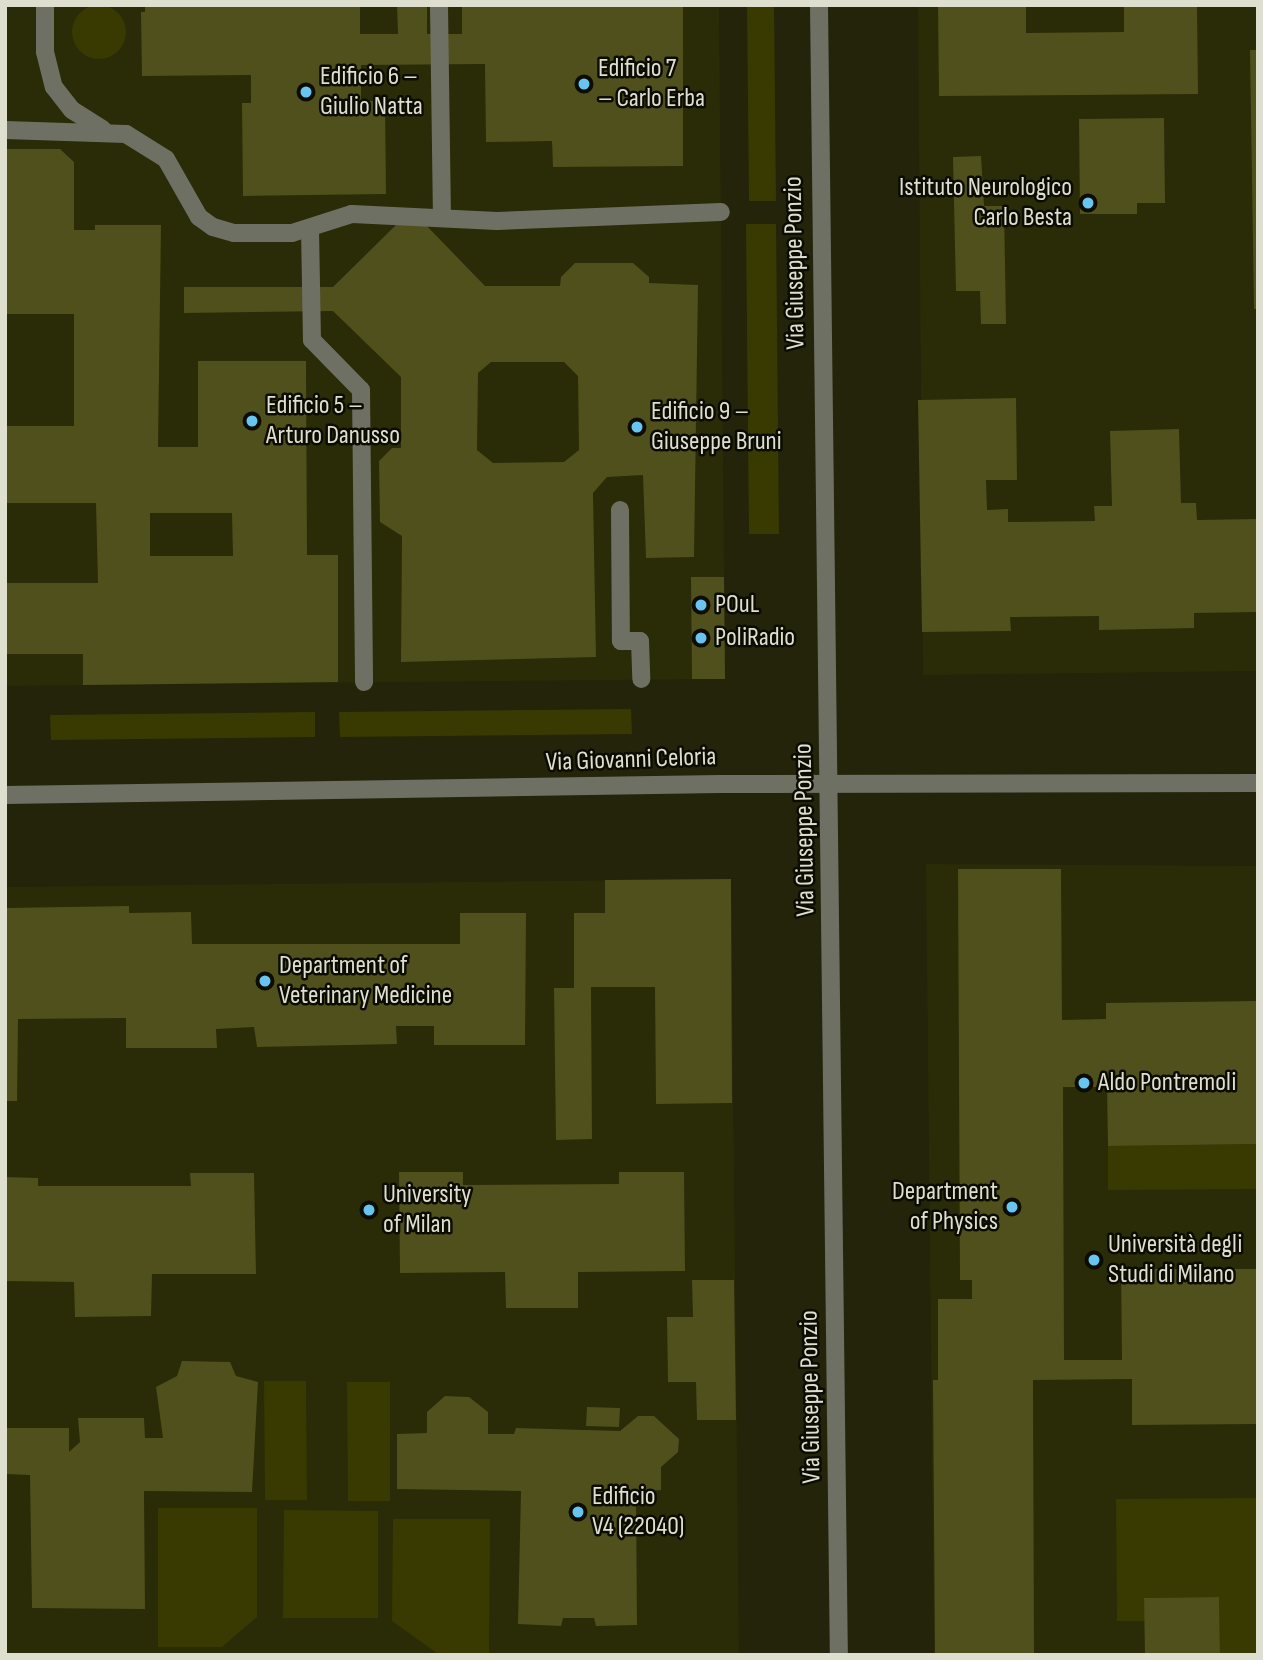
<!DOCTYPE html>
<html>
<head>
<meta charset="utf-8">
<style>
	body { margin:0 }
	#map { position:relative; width:1263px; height:1660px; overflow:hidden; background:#232409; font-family:"Sofia Sans Condensed",sans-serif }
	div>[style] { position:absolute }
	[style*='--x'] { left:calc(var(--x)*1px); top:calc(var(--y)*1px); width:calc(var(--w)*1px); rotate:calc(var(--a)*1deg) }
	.built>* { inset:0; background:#2a2b07 }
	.green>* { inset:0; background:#393a01 }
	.round { border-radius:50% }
	.building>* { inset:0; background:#4f501c }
	.minor>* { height:18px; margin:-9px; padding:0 9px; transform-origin:9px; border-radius:9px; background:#6f7064 }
	.dots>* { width:19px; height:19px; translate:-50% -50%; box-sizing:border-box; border:4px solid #0c0c03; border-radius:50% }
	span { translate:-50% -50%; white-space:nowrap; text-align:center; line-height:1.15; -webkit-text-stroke:5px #0c0c03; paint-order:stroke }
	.poi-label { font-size:26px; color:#dedfcf }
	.left { translate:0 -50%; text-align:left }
	.right { translate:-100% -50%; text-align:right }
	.street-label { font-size:26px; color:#dedfcf }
	.frame { position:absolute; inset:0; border:7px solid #dedfcf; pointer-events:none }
</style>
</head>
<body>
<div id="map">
	<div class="built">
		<div style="clip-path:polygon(5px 5px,719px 5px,725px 679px,5px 686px)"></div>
		<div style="clip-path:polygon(918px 5px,1258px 5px,1258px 671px,923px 675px)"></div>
		<div style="clip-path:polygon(926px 864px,1258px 866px,1258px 1655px,934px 1655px)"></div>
		<div style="clip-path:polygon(731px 879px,739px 1655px,5px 1655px,5px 887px)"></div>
	</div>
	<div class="green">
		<div style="clip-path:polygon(747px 5px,774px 5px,776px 201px,749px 201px)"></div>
		<div class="round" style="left:72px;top:5px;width:54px;height:54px"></div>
		<div style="clip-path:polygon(746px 224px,776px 224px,779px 534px,749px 534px)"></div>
		<div style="clip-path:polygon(631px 709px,632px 734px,340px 737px,339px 712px)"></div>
		<div style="clip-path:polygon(315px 712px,315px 737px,51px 740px,50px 715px)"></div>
		<div style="clip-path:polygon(1258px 1144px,1258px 1189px,1108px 1190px,1108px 1146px)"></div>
		<div style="clip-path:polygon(306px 1381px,307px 1500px,265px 1500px,264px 1381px)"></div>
		<div style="clip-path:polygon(347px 1382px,390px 1382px,390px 1501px,348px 1501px)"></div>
		<div style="clip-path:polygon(1258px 1498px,1258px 1655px,1220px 1655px,1219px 1597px,1144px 1598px,1145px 1621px,1117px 1621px,1116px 1499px)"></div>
		<div style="clip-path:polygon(158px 1508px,257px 1508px,257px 1617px,222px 1647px,158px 1647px)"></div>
		<div style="clip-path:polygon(284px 1510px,378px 1511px,378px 1618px,283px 1618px)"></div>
		<div style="clip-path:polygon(393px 1519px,490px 1519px,489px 1654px,438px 1654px,392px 1621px)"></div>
	</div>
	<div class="building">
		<div style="clip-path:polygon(145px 5px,360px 5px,360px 34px,398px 34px,397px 5px,427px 5px,427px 34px,462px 34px,462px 5px,683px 5px,683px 166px,553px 167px,552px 141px,486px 142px,485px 64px,361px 65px,361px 101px,385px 101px,386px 194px,243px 196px,242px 103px,251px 103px,251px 75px,142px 76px,141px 12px,145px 12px)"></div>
		<div style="clip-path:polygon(938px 5px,1026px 5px,1026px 33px,1124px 32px,1124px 5px,1197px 5px,1198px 94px,939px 96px)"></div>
		<div style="clip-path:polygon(1250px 50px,1258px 50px,1258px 309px,1254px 309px)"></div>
		<div style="clip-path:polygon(1164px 118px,1165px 203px,1137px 203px,1137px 214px,1080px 214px,1079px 119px)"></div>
		<div style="clip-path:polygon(evenodd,5px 149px,60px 149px,74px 162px,74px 230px,95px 230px,95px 225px,161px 225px,158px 447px,198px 447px,198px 361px,306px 361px,307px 555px,338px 555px,338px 682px,83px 685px,83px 654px,5px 654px,5px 583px,98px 583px,96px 503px,5px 503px,5px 426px,74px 426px,74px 314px,5px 314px,5px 149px,150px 513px,232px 513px,233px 556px,150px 556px,150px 513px)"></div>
		<div style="clip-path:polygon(981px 156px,984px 206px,1004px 206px,1006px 324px,981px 324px,980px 291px,956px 291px,953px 157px)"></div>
		<div style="clip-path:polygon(evenodd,422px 221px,485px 286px,560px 286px,561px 277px,575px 263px,633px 263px,649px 277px,649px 283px,698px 285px,694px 557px,646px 558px,643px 475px,607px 477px,593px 493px,596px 657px,401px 662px,402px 536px,380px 522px,379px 461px,392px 448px,401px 448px,401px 377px,333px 311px,184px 313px,184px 287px,333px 287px,399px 222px,422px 221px,491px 362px,564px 362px,578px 376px,579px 450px,564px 462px,493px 463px,477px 450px,478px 373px,491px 362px)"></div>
		<div style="clip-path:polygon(1016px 398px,1017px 480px,986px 480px,987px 510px,1008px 509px,1008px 522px,1095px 521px,1094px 506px,1112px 506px,1110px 431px,1179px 429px,1181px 503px,1196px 503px,1197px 520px,1258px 519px,1258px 612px,1194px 613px,1194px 628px,1099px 630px,1099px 616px,1010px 617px,1011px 631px,922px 632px,918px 400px)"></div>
		<div style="clip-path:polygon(691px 577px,724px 577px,725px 679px,692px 679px)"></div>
		<div style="clip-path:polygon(958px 869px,1061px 869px,1062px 1020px,1106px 1019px,1106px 1003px,1258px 1001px,1258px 1144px,1108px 1146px,1107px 1087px,1063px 1087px,1064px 1360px,1122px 1360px,1121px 1269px,1258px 1269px,1258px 1424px,1132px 1425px,1132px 1379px,1033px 1380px,1034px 1655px,935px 1655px,933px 1380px,938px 1380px,938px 1299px,972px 1299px,972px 1280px,960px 1280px)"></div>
		<div style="clip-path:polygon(731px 879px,732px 1103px,656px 1104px,655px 987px,591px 987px,592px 1139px,556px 1140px,554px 988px,574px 988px,574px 913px,605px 913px,605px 880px)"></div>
		<div style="clip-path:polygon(129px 906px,129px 913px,191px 912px,192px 944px,460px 944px,460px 913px,526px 913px,525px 1045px,434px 1045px,434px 1026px,396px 1026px,397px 1044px,257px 1047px,254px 1027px,216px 1029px,217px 1048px,126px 1048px,126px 1018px,18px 1019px,17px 1101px,5px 1101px,5px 908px)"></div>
		<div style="clip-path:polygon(399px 1172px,463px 1172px,463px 1185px,619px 1184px,619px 1172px,684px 1172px,685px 1271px,578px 1272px,578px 1308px,506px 1308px,505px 1272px,400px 1273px)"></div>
		<div style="clip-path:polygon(190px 1173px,254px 1173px,256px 1274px,152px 1274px,151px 1316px,75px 1317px,74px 1282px,5px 1281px,5px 1177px,38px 1178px,38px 1186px,191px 1186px)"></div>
		<div style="clip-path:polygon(692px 1280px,734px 1280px,736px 1420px,697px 1420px,696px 1382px,668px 1382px,667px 1317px,693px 1317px)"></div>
		<div style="clip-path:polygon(182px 1361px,230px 1362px,236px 1376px,258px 1382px,252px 1492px,144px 1491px,145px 1609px,32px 1608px,30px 1475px,5px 1474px,5px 1428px,69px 1428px,69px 1452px,80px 1442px,78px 1418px,144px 1418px,145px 1438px,163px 1438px,156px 1387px,177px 1376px)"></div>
		<div style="clip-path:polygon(445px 1396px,469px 1397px,488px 1412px,488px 1434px,514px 1434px,516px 1428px,620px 1431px,638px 1416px,654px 1416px,679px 1439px,678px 1452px,661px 1467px,661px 1490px,636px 1492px,637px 1625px,596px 1626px,594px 1618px,563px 1618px,561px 1626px,518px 1624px,521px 1491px,397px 1489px,397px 1434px,427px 1433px,427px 1412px)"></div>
		<div style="clip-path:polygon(587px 1407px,620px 1408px,619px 1427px,586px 1426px)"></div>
		<div style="clip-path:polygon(1219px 1597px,1220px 1655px,1145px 1655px,1144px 1598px)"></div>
	</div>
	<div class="minor">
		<div style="--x:45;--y:5;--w:47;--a:90"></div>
		<div style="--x:45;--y:52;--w:36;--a:76"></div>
		<div style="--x:54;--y:87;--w:29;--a:52"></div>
		<div style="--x:72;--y:110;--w:36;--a:32"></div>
		<div style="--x:439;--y:5;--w:211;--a:89.2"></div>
		<div style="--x:819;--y:5;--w:1650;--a:89.31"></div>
		<div style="--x:5;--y:130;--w:121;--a:1.9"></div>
		<div style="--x:126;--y:134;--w:47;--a:32"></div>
		<div style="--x:166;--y:159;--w:67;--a:60.4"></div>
		<div style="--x:199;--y:217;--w:17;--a:36"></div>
		<div style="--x:213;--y:227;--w:22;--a:16"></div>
		<div style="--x:234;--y:233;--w:58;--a:0"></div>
		<div style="--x:292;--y:233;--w:63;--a:-17.6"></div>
		<div style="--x:352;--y:214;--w:145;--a:2.8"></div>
		<div style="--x:497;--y:221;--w:224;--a:-2.3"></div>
		<div style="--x:310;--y:228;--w:112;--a:89"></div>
		<div style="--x:312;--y:340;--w:70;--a:45.6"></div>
		<div style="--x:361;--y:390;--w:292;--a:89.4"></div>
		<div style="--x:620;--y:510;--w:131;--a:89.6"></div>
		<div style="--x:621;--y:641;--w:19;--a:0"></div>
		<div style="--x:640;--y:641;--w:38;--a:88"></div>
		<div style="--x:5;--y:795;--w:715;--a:-0.88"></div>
		<div style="--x:720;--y:784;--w:538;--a:-0.11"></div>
	</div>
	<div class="dots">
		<div style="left:584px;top:84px;background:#68c4f0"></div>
		<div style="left:306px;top:92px;background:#68c4f0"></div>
		<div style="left:1088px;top:203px;background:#68c4f0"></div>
		<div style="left:252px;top:421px;background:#68c4f0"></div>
		<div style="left:637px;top:427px;background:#68c4f0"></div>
		<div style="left:701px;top:605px;background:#68c4f0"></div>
		<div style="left:701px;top:638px;background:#68c4f0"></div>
		<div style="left:265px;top:981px;background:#68c4f0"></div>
		<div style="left:1084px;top:1083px;background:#68c4f0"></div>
		<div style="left:1012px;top:1207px;background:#68c4f0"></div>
		<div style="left:369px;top:1210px;background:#68c4f0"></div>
		<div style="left:1094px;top:1260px;background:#68c4f0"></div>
		<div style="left:578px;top:1512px;background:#68c4f0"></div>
	</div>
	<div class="poi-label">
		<span class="left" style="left:598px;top:84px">Edificio 7<br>– Carlo Erba</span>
		<span class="left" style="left:320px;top:92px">Edificio 6 –<br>Giulio Natta</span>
		<span class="right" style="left:1072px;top:203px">Istituto Neurologico<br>Carlo Besta</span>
		<span class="left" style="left:266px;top:421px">Edificio 5 –<br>Arturo Danusso</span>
		<span class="left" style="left:651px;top:427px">Edificio 9 –<br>Giuseppe Bruni</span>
		<span class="left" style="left:715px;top:605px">POuL</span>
		<span class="left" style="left:715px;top:638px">PoliRadio</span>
		<span class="left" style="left:279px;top:981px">Department of<br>Veterinary Medicine</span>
		<span class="left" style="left:1098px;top:1083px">Aldo Pontremoli</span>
		<span class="right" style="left:998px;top:1207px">Department<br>of Physics</span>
		<span class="left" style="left:383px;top:1210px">University<br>of Milan</span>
		<span class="left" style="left:1108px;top:1260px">Università degli<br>Studi di Milano</span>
		<span class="left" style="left:592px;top:1512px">Edificio<br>V4 (22040)</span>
	</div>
	<div class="street-label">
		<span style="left:795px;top:263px;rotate:-91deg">Via Giuseppe Ponzio</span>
		<span style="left:631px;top:760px;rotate:-2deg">Via Giovanni Celoria</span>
		<span style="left:805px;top:830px;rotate:-91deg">Via Giuseppe Ponzio</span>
		<span style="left:811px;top:1397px;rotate:-91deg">Via Giuseppe Ponzio</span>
	</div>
	<div class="frame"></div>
</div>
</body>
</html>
